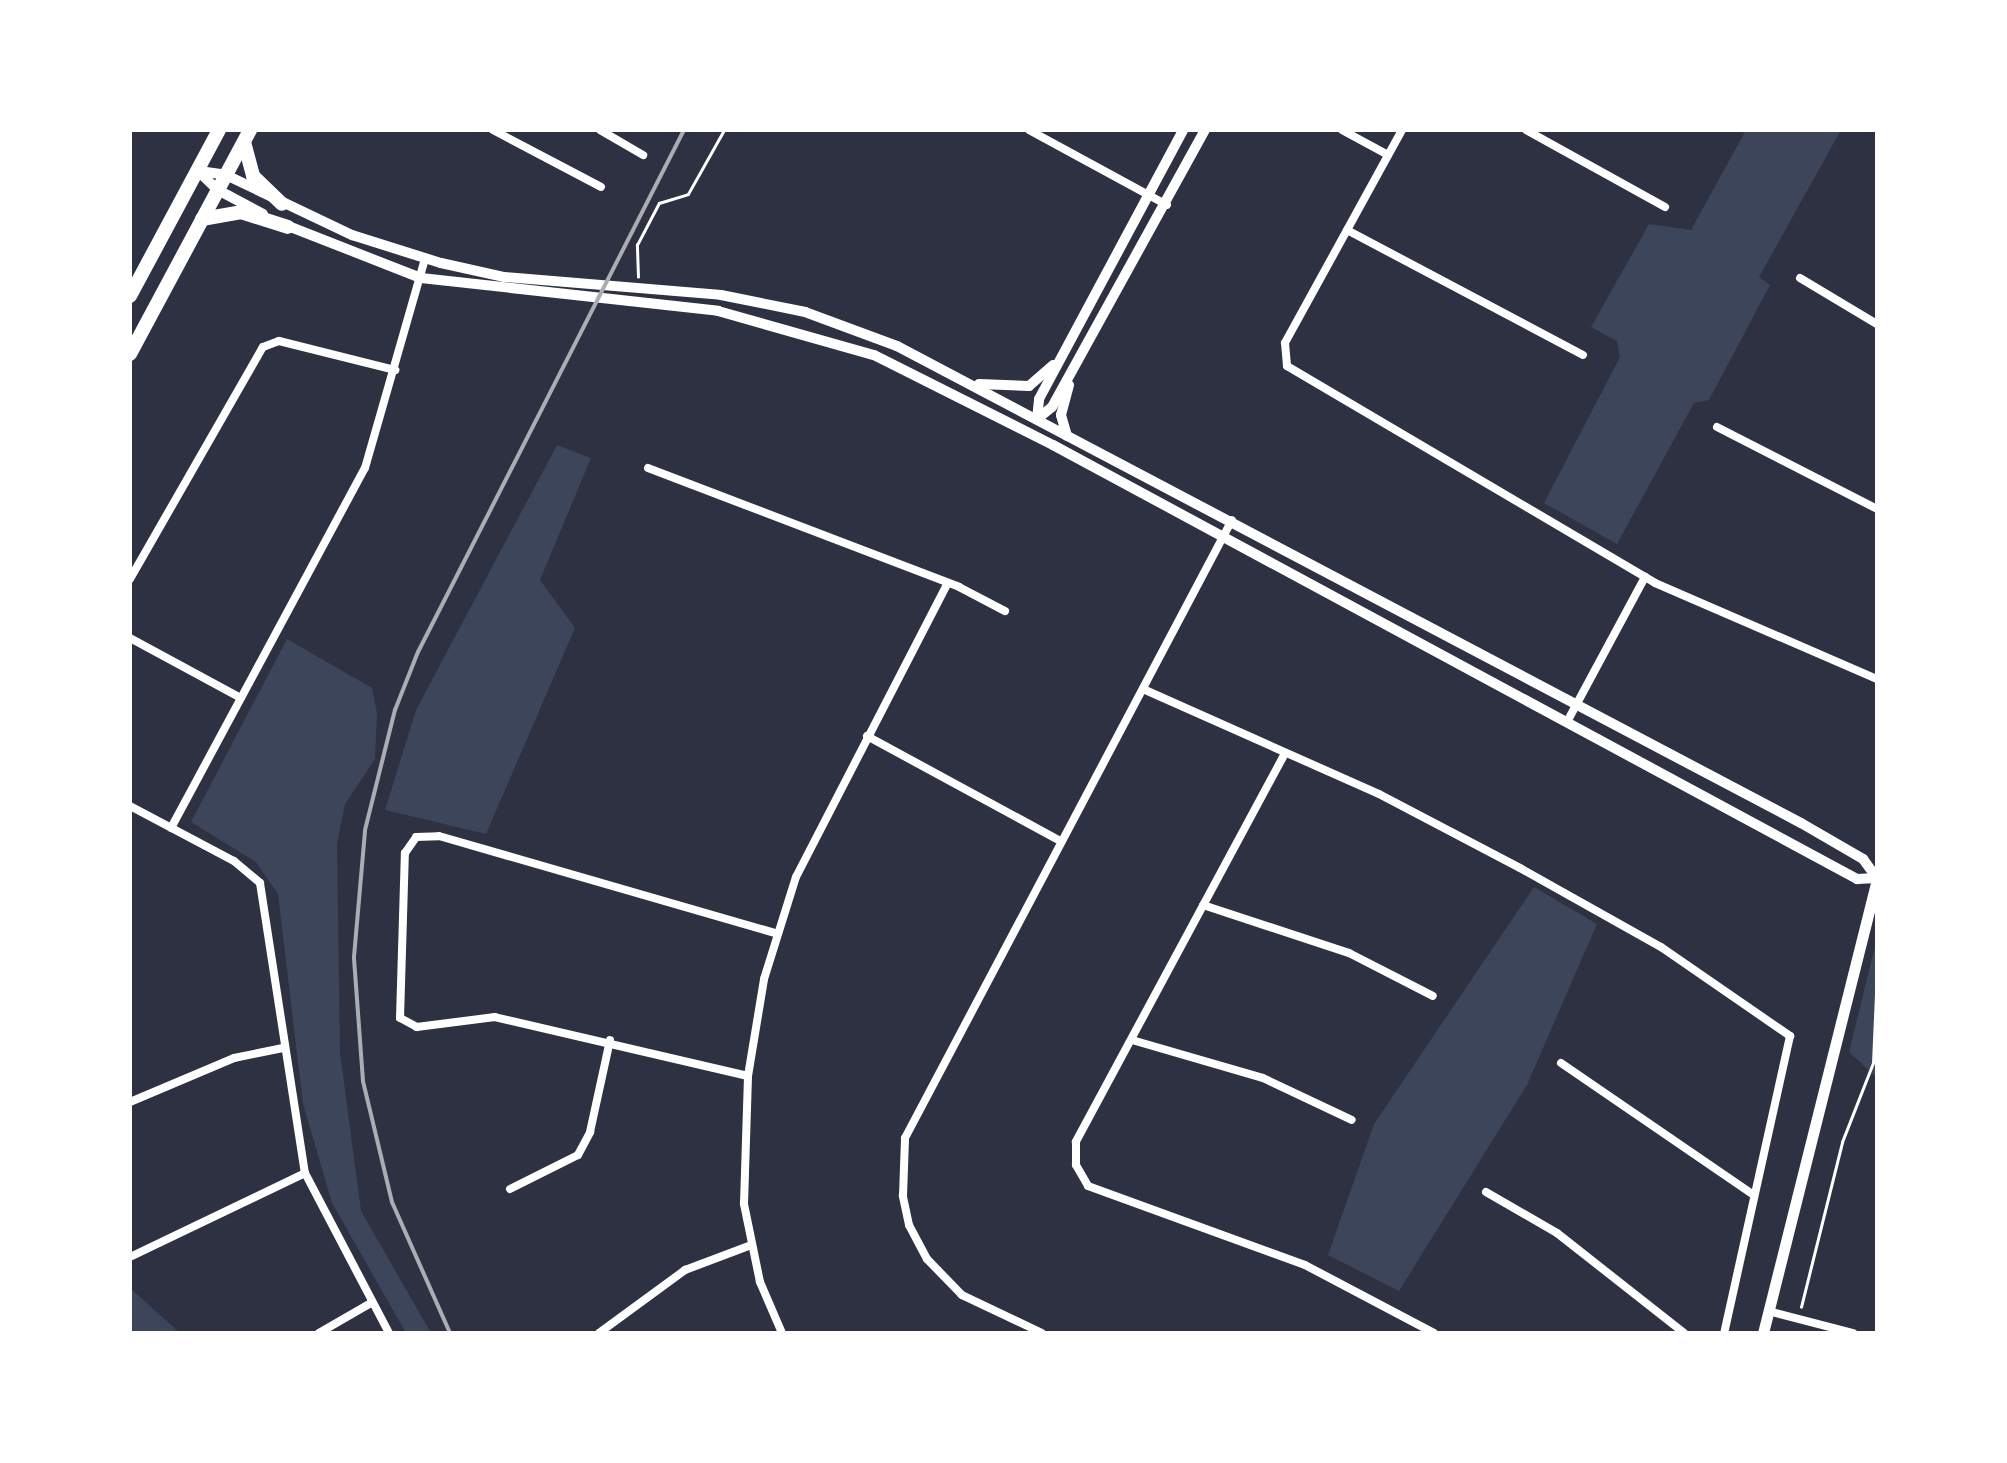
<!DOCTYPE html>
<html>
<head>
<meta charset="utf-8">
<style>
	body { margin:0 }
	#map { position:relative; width:2007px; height:1463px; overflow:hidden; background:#2d3142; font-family:"Open Sans",sans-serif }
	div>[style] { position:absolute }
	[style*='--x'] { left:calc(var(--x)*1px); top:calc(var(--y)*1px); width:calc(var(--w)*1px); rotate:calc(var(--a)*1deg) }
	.green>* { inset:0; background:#3c4559 }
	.path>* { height:2.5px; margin:-1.25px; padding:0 1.25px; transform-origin:1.25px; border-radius:1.25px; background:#fff }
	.minor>* { height:8px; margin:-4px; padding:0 4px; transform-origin:4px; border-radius:4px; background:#fff }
	.tertiary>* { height:10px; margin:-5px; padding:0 5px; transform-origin:5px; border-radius:5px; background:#fff }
	.secondary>* { height:11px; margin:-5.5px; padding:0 5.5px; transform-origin:5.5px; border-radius:5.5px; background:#fff }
	.trunk>* { height:14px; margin:-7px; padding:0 7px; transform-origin:7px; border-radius:7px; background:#fff }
	.rail>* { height:4px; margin:-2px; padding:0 2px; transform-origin:2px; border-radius:2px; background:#abadb3 }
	span { translate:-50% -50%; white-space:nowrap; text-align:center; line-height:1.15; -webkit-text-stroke:10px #fff; paint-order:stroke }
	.frame { position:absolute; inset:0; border:132px solid #fff; pointer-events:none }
</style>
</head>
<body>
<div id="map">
	<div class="green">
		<div style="clip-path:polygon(1746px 130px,1841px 130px,1759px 277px,1770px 285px,1709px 400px,1694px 403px,1617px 544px,1544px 503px,1620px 357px,1617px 341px,1591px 327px,1649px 224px,1691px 230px)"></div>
		<div style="clip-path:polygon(557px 445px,591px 458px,540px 580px,575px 628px,486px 834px,385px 810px,416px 710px)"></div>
		<div style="clip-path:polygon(287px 639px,372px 688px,377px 713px,375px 759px,345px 804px,337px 844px,340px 1052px,361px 1211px,431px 1333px,406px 1333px,332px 1203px,303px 1104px,278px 894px,256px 862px,191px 822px)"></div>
		<div style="clip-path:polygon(1534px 887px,1597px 924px,1527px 1085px,1399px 1291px,1328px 1255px,1374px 1124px)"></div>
		<div style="clip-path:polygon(1877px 938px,1877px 1078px,1849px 1052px)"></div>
		<div style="clip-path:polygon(130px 1288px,180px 1333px,130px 1333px)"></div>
	</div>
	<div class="path">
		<div style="--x:638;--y:277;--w:32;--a:-92"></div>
		<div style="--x:637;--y:245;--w:47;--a:-62.4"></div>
		<div style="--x:659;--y:203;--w:30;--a:-17"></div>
		<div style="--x:688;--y:194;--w:73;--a:-60.6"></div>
		<div style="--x:1801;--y:1307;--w:170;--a:-76"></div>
		<div style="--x:1842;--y:1142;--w:85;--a:-68.6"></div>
		<div style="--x:1873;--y:1063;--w:93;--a:-87.5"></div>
	</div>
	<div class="minor">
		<div style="--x:493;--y:130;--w:122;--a:27.8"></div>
		<div style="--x:600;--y:130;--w:50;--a:30.2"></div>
		<div style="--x:1029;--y:130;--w:157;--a:28.5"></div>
		<div style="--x:1342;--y:130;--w:52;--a:28.5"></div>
		<div style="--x:1402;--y:130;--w:243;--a:118.8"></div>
		<div style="--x:1285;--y:343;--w:23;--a:85"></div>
		<div style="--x:1287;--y:366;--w:427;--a:30.5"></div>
		<div style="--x:1655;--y:583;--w:242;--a:23.4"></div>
		<div style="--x:1526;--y:130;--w:159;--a:29"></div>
		<div style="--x:1347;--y:230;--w:267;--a:27.9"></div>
		<div style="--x:1800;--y:278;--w:90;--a:30.9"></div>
		<div style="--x:1717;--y:427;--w:180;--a:27.1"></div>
		<div style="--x:648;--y:468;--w:333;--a:20.9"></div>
		<div style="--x:959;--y:587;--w:52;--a:27.6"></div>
		<div style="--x:130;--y:579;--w:267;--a:-60.2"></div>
		<div style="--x:263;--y:347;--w:17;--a:-21"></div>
		<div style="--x:279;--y:341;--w:120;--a:14"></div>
		<div style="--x:130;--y:638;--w:126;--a:28.4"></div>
		<div style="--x:1143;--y:689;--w:258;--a:24"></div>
		<div style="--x:1379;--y:794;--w:159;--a:27.7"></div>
		<div style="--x:1520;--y:868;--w:162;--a:29.3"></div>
		<div style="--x:1661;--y:947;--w:157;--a:34.6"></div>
		<div style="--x:1790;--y:1036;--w:304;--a:102.5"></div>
		<div style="--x:1567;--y:722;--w:165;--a:-61.7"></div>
		<div style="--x:867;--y:736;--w:220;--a:28.5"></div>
		<div style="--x:1283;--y:757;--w:437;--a:118.3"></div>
		<div style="--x:1076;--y:1142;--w:23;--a:90"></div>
		<div style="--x:1076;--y:1165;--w:24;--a:60"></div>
		<div style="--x:1088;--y:1186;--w:231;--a:20"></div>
		<div style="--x:1305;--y:1265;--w:146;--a:27.8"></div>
		<div style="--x:130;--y:806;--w:118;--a:27.9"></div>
		<div style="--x:234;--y:861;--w:34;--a:40"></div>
		<div style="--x:260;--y:883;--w:293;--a:81.2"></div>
		<div style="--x:305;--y:1173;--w:181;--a:62.3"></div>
		<div style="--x:171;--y:828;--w:409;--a:-61.7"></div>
		<div style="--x:365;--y:468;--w:217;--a:-74"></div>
		<div style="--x:1203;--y:905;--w:154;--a:18.2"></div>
		<div style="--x:1349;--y:953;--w:94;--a:27.1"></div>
		<div style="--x:1132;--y:1040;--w:136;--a:16.2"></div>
		<div style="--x:1263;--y:1078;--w:98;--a:25.3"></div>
		<div style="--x:1561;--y:1063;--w:234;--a:34.4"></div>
		<div style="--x:748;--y:1076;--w:260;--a:-166.9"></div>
		<div style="--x:495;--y:1017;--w:79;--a:172.7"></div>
		<div style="--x:417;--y:1027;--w:19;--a:-152"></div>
		<div style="--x:400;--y:1018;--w:165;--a:-88.3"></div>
		<div style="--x:405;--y:853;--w:19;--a:-55"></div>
		<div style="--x:416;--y:837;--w:23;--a:-2"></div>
		<div style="--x:439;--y:836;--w:351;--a:16.1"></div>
		<div style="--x:130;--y:1102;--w:113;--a:-22.9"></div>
		<div style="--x:234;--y:1058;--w:50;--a:-11.5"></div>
		<div style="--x:510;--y:1189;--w:76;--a:-26.6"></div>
		<div style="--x:578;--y:1155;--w:26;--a:-62"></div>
		<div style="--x:590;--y:1132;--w:94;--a:-77.7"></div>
		<div style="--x:1486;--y:1192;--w:82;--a:30"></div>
		<div style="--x:1557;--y:1233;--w:162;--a:38.2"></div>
		<div style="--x:130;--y:1257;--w:194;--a:-25.6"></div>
		<div style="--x:1768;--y:1311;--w:88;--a:14.5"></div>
		<div style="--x:319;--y:1333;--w:60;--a:-30"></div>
		<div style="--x:599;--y:1333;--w:107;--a:-36.2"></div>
		<div style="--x:685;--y:1270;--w:68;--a:-20.6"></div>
		<div style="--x:782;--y:1333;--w:56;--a:-113.3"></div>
		<div style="--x:760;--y:1282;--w:80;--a:-101.6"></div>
		<div style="--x:744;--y:1204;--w:128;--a:-88.2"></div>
		<div style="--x:748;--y:1076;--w:98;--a:-80.6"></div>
		<div style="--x:764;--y:979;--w:107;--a:-72.6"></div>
		<div style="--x:796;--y:877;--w:331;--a:-62.7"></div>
		<div style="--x:1042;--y:1333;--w:89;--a:-154.6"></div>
		<div style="--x:962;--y:1295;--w:50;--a:-134.2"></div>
		<div style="--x:927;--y:1259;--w:38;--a:-118"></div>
		<div style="--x:909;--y:1225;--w:30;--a:-102"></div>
		<div style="--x:903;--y:1196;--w:58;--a:-88"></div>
		<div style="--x:905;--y:1138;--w:699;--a:-62.12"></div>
	</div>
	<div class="tertiary">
		<div style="--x:198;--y:171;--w:28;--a:44"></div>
		<div style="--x:218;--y:190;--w:51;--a:28.1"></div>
		<div style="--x:199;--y:171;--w:27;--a:8"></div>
		<div style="--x:226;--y:175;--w:140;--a:25.5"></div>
		<div style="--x:352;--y:235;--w:93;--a:17.5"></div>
		<div style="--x:441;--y:263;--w:65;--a:12.5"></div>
		<div style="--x:504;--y:277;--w:218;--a:4.7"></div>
		<div style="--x:721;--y:295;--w:86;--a:11.4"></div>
		<div style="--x:805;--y:312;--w:98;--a:20.3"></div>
		<div style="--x:897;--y:346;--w:1022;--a:27.82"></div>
		<div style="--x:1801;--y:823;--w:72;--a:30.1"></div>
		<div style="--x:1863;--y:859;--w:24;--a:54"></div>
		<div style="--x:283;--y:224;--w:148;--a:21.4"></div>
		<div style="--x:421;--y:278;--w:299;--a:6.3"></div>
		<div style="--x:718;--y:311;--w:162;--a:15.8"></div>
		<div style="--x:874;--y:355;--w:200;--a:26.7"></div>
		<div style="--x:1053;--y:445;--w:914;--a:28.36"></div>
		<div style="--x:1857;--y:879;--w:20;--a:-3"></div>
		<div style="--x:979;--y:384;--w:50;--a:2.3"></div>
		<div style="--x:1029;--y:386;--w:32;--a:-41"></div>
		<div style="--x:1037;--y:419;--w:19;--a:-39"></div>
		<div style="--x:1052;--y:407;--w:316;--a:-61.1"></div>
		<div style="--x:1037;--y:419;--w:20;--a:-84"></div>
		<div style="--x:1039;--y:399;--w:305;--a:-61.8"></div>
		<div style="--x:1067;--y:436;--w:22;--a:-106"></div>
		<div style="--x:1061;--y:415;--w:31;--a:-75"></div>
	</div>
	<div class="secondary">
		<div style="--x:1763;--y:1333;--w:468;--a:-75.9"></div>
	</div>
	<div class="trunk">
		<div style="--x:244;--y:142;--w:35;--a:75"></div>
		<div style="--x:253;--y:176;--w:40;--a:44"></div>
		<div style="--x:202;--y:219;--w:40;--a:-10"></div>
		<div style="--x:241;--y:212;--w:49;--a:17.7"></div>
		<div style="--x:130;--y:296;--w:188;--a:-61.8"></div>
		<div style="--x:130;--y:354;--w:254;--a:-61.8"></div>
	</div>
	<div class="rail">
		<div style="--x:450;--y:1333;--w:143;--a:-113.9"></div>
		<div style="--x:392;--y:1202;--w:124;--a:-103.5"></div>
		<div style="--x:363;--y:1081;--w:124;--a:-94.2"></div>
		<div style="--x:354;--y:957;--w:127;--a:-85"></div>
		<div style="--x:365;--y:830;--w:124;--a:-76"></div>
		<div style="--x:395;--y:710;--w:62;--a:-68.4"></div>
		<div style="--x:418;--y:652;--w:586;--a:-63"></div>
	</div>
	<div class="frame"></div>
</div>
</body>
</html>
